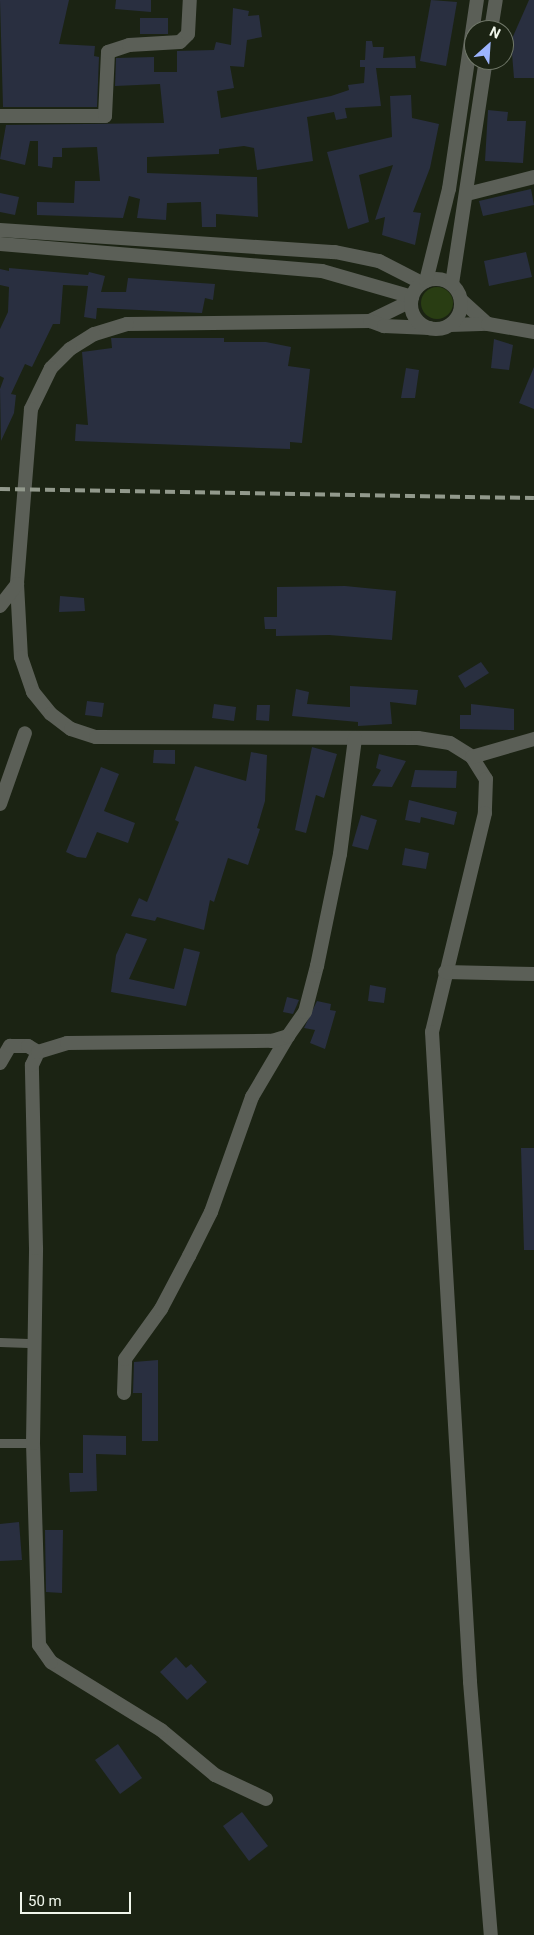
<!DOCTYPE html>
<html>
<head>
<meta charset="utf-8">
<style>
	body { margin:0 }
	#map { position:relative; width:534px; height:1935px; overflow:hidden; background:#1b2313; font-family:Roboto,sans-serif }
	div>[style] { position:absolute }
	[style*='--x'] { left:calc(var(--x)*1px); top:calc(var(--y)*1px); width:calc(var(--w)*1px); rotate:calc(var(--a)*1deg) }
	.green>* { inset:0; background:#293d13 }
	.round { border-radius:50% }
	.building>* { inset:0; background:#292f40 }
	.service>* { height:9px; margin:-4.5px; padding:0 4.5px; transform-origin:4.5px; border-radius:4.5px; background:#5b5f57 }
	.minor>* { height:14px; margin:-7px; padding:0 7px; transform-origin:7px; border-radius:7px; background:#5b5f57 }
	.tertiary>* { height:14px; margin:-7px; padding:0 7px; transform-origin:7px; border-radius:7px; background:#5b5f57 }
	.tertiary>.ring { margin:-7px; padding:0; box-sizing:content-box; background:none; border:14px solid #5b5f57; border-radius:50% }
	.rail>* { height:4px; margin-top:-2px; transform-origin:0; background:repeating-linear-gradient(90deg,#92998c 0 10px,transparent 0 15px) }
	span { translate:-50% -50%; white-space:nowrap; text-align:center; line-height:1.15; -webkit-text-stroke:4px #1b2313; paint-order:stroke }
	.north { position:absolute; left:464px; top:20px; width:50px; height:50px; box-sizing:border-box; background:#1b2313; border:1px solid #707769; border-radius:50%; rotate:26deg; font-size:14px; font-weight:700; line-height:20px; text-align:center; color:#f0f6eb }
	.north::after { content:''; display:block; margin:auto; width:18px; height:22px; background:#9cb4fd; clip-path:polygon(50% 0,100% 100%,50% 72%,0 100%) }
	.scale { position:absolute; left:20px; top:1892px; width:111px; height:22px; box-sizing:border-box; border:2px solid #f0f6eb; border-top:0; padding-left:6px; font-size:15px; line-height:18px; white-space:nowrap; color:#f0f6eb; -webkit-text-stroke:4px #1b2313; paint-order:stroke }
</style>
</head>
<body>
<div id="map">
	<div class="green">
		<div class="round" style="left:421px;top:287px;width:32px;height:32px"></div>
	</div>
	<div class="building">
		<div style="clip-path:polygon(0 0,69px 0,59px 44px,95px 46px,94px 56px,99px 57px,97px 107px,3px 107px)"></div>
		<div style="clip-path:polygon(116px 0,151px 0,151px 12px,115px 9px)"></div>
		<div style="clip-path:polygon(431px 0,457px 2px,446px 66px,420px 61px)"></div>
		<div style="clip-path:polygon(529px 0,534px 0,534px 78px,514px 78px,511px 41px)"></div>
		<div style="clip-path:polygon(233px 8px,249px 11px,248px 16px,259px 15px,262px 37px,247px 40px,244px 67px,230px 66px,234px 88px,217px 91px,221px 118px,331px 96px,349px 90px,348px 85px,364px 83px,365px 67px,360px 67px,360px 60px,365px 60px,366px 41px,372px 41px,373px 47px,384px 47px,383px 58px,415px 56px,416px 68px,376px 68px,381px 106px,345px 108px,347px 118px,336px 120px,334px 112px,307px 117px,313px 161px,257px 170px,254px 148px,244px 146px,219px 149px,219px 154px,147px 157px,147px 173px,257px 177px,258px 217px,216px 214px,216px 227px,202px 227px,201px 202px,167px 203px,166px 220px,137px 218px,140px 199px,129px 196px,123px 218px,37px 215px,37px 202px,74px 203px,75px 181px,100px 181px,97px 147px,62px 148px,62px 157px,53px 157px,52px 168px,38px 166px,38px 141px,30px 141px,25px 165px,0 159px,6px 125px,164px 123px,160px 84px,115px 86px,116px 58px,154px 57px,154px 72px,177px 72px,177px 51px,214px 50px,216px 42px,231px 45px)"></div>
		<div style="clip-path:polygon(140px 18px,168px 18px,168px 34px,140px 34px)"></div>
		<div style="clip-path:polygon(411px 95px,412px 118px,439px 124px,430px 168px,413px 212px,421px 213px,415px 245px,382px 235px,385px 217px,375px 220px,393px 165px,359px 175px,369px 222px,348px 229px,327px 152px,392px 137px,390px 96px)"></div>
		<div style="clip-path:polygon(488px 110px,508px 112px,507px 121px,526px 121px,523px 163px,485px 161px)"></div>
		<div style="clip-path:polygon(531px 189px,534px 205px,483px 216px,479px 201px)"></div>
		<div style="clip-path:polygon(0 193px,19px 197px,15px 215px,0 212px)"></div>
		<div style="clip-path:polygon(526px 252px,532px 277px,489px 286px,484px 261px)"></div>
		<div style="clip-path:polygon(9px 268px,88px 275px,89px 272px,105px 276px,101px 292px,126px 292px,128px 278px,215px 284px,213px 300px,205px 298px,202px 313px,97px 308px,96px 319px,84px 317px,88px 286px,63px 285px,60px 324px,53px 324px,32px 367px,25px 364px,11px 394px,16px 395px,14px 413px,1px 441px,0 389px,4px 378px,0 376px,0 329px,8px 312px,9px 287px,0 285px,0 269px,9px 271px)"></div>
		<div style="clip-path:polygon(111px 338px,224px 338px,224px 342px,266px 342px,291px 347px,288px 366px,310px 369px,302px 443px,290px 442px,290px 449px,75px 441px,76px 424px,88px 425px,82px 352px,112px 348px)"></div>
		<div style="clip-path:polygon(494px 339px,513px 345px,509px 370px,491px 368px)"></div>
		<div style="clip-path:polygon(534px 367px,534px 409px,519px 403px)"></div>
		<div style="clip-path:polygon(406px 368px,419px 370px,415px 398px,401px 398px)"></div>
		<div style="clip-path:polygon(345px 586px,396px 591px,392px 640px,329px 635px,276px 636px,276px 629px,265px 629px,264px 617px,277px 617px,277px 587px)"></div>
		<div style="clip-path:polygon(60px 596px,84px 598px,85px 611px,59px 612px)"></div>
		<div style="clip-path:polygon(481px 662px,489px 673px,465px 688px,458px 676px)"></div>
		<div style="clip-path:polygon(350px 686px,418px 690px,416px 705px,390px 702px,392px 724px,358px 726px,358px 722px,292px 716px,296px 689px,309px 692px,307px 704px,350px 707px)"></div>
		<div style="clip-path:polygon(87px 701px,104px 703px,102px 717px,85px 715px)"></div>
		<div style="clip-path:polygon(214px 704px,236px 707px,234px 721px,212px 718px)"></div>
		<div style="clip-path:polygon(471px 704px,514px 709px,514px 730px,460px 729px,460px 715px,471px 715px)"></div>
		<div style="clip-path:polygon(257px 705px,270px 705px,269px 721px,256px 720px)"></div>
		<div style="clip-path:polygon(312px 747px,337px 754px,324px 798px,316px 795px,306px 833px,295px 830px)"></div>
		<div style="clip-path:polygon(154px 750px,175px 750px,175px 764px,153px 763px)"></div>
		<div style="clip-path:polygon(251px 752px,267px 755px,265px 801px,257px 828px,260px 829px,248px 865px,228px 858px,214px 902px,210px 900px,204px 930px,157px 917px,155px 921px,131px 916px,139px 898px,147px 902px,179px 822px,175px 820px,195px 766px,246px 781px)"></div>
		<div style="clip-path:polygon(379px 754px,406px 761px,392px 787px,372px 786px,381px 770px,376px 768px)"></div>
		<div style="clip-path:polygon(101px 767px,119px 774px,104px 811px,135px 823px,128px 843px,97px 832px,86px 858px,77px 857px,66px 852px)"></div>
		<div style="clip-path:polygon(415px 770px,457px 771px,456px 788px,411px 787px)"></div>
		<div style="clip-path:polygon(409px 800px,457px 812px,454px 825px,421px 817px,420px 823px,405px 820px)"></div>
		<div style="clip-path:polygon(361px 815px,377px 820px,368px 850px,352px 846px)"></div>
		<div style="clip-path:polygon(405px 848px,429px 853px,426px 869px,402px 865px)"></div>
		<div style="clip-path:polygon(126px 933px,147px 939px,129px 979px,174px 989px,184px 948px,200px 952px,186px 1006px,111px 992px,116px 955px)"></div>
		<div style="clip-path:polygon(370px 985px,386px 988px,384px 1003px,368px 1001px)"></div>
		<div style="clip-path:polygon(287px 997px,299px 1000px,293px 1014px,283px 1012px)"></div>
		<div style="clip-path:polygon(317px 1001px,331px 1004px,330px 1010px,336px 1011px,325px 1049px,310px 1043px,315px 1030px,304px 1028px)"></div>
		<div style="clip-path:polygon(521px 1148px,534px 1148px,534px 1250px,524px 1250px)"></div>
		<div style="clip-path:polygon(158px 1360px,158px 1441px,142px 1441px,142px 1393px,133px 1393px,134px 1362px)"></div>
		<div style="clip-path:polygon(83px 1435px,126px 1436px,126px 1455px,96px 1454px,97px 1491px,70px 1492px,69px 1473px,83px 1473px)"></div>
		<div style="clip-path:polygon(19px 1522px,22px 1560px,0 1561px,0 1524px)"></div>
		<div style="clip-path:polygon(45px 1530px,63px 1530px,62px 1593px,46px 1592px)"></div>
		<div style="clip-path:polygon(176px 1657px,186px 1668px,191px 1664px,207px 1682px,187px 1700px,160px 1672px)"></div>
		<div style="clip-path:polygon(118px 1744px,142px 1778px,120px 1794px,95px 1760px)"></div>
		<div style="clip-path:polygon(242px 1812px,268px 1846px,249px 1861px,223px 1826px)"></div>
	</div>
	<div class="service">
		<div style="--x:0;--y:1342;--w:35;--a:2"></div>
		<div style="--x:0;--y:1443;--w:33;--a:0"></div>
	</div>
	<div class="minor">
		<div style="--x:0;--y:116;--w:105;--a:0"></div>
		<div style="--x:105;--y:116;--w:64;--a:-87.3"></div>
		<div style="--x:108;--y:52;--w:22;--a:-18"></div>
		<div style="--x:129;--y:45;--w:51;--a:-3.4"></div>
		<div style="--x:180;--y:42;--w:11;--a:-45"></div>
		<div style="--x:188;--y:34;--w:34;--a:-87"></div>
		<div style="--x:467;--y:194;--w:69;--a:-14.2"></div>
		<div style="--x:461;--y:300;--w:36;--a:42"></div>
		<div style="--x:411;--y:301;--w:46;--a:154"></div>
		<div style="--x:370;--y:321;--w:243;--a:179.3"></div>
		<div style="--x:127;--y:324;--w:34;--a:163"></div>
		<div style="--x:94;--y:334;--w:28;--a:148"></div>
		<div style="--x:70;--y:349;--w:27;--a:135"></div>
		<div style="--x:51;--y:368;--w:46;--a:116"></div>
		<div style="--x:31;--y:409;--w:176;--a:94.6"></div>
		<div style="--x:17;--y:584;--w:73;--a:86.9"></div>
		<div style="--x:21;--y:657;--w:37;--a:71"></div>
		<div style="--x:33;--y:692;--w:28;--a:51"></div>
		<div style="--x:51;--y:714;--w:25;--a:37"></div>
		<div style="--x:71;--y:729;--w:26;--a:18"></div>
		<div style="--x:96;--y:737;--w:322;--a:0.2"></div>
		<div style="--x:418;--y:738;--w:32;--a:9"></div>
		<div style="--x:450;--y:743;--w:26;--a:32"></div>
		<div style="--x:472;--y:757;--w:26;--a:58"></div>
		<div style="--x:486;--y:779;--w:34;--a:92"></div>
		<div style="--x:485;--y:813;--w:225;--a:103.6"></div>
		<div style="--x:432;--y:1032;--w:651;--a:86.65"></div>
		<div style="--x:470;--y:1682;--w:254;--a:85.3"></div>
		<div style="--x:370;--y:321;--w:15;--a:20"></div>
		<div style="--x:384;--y:326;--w:46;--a:2.5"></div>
		<div style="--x:450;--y:325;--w:38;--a:-2"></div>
		<div style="--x:488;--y:324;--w:47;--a:9.9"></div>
		<div style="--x:0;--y:606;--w:28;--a:-52"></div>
		<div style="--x:472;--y:757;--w:65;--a:-16.2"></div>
		<div style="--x:0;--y:804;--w:75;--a:-70.6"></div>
		<div style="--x:445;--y:972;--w:89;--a:1.3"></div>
		<div style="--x:0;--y:1063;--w:20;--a:-60"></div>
		<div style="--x:10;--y:1046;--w:18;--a:0"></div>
		<div style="--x:28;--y:1046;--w:12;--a:31"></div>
		<div style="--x:124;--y:1393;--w:34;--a:-88"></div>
		<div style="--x:125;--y:1359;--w:62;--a:-54.2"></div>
		<div style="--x:161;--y:1309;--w:60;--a:-62.2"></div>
		<div style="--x:189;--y:1256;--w:49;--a:-63.4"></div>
		<div style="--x:211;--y:1212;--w:122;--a:-70.4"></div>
		<div style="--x:252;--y:1097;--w:71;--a:-59.5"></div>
		<div style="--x:266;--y:1799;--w:56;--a:-154.8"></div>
		<div style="--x:215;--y:1775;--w:70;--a:-140.2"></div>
		<div style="--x:161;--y:1730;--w:129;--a:-148.3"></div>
		<div style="--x:51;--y:1662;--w:21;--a:-125"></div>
		<div style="--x:39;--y:1645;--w:202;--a:-91.7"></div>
		<div style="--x:33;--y:1443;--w:195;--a:-89.1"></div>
		<div style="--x:36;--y:1248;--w:183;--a:-91.3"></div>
		<div style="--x:32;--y:1065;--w:14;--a:-65"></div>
		<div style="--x:38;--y:1052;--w:30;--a:-17"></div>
		<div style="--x:67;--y:1043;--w:205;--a:-0.6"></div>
		<div style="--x:272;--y:1041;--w:17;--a:-17"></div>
		<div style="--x:288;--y:1036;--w:29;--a:-55"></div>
		<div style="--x:305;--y:1012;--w:48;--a:-75.4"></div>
		<div style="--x:317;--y:966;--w:114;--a:-78.4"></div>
		<div style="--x:340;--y:854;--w:117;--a:-82.6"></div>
	</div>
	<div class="tertiary">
		<div style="--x:491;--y:30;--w:30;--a:-81"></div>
		<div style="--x:0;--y:230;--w:336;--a:3.8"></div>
		<div style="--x:335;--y:252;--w:45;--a:11.6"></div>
		<div style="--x:379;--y:261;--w:48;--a:27.1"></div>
		<div style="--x:0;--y:244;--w:323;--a:4.8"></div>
		<div style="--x:322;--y:271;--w:94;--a:16.1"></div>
		<div class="ring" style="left:411px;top:279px;width:36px;height:36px"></div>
		<div style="--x:426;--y:281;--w:95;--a:-76"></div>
		<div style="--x:449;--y:189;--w:191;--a:-81.6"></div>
		<div style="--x:452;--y:284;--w:227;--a:-81.4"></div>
	</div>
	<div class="rail">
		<div style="--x:0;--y:489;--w:534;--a:0.97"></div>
	</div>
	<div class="north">N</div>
	<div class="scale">50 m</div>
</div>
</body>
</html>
